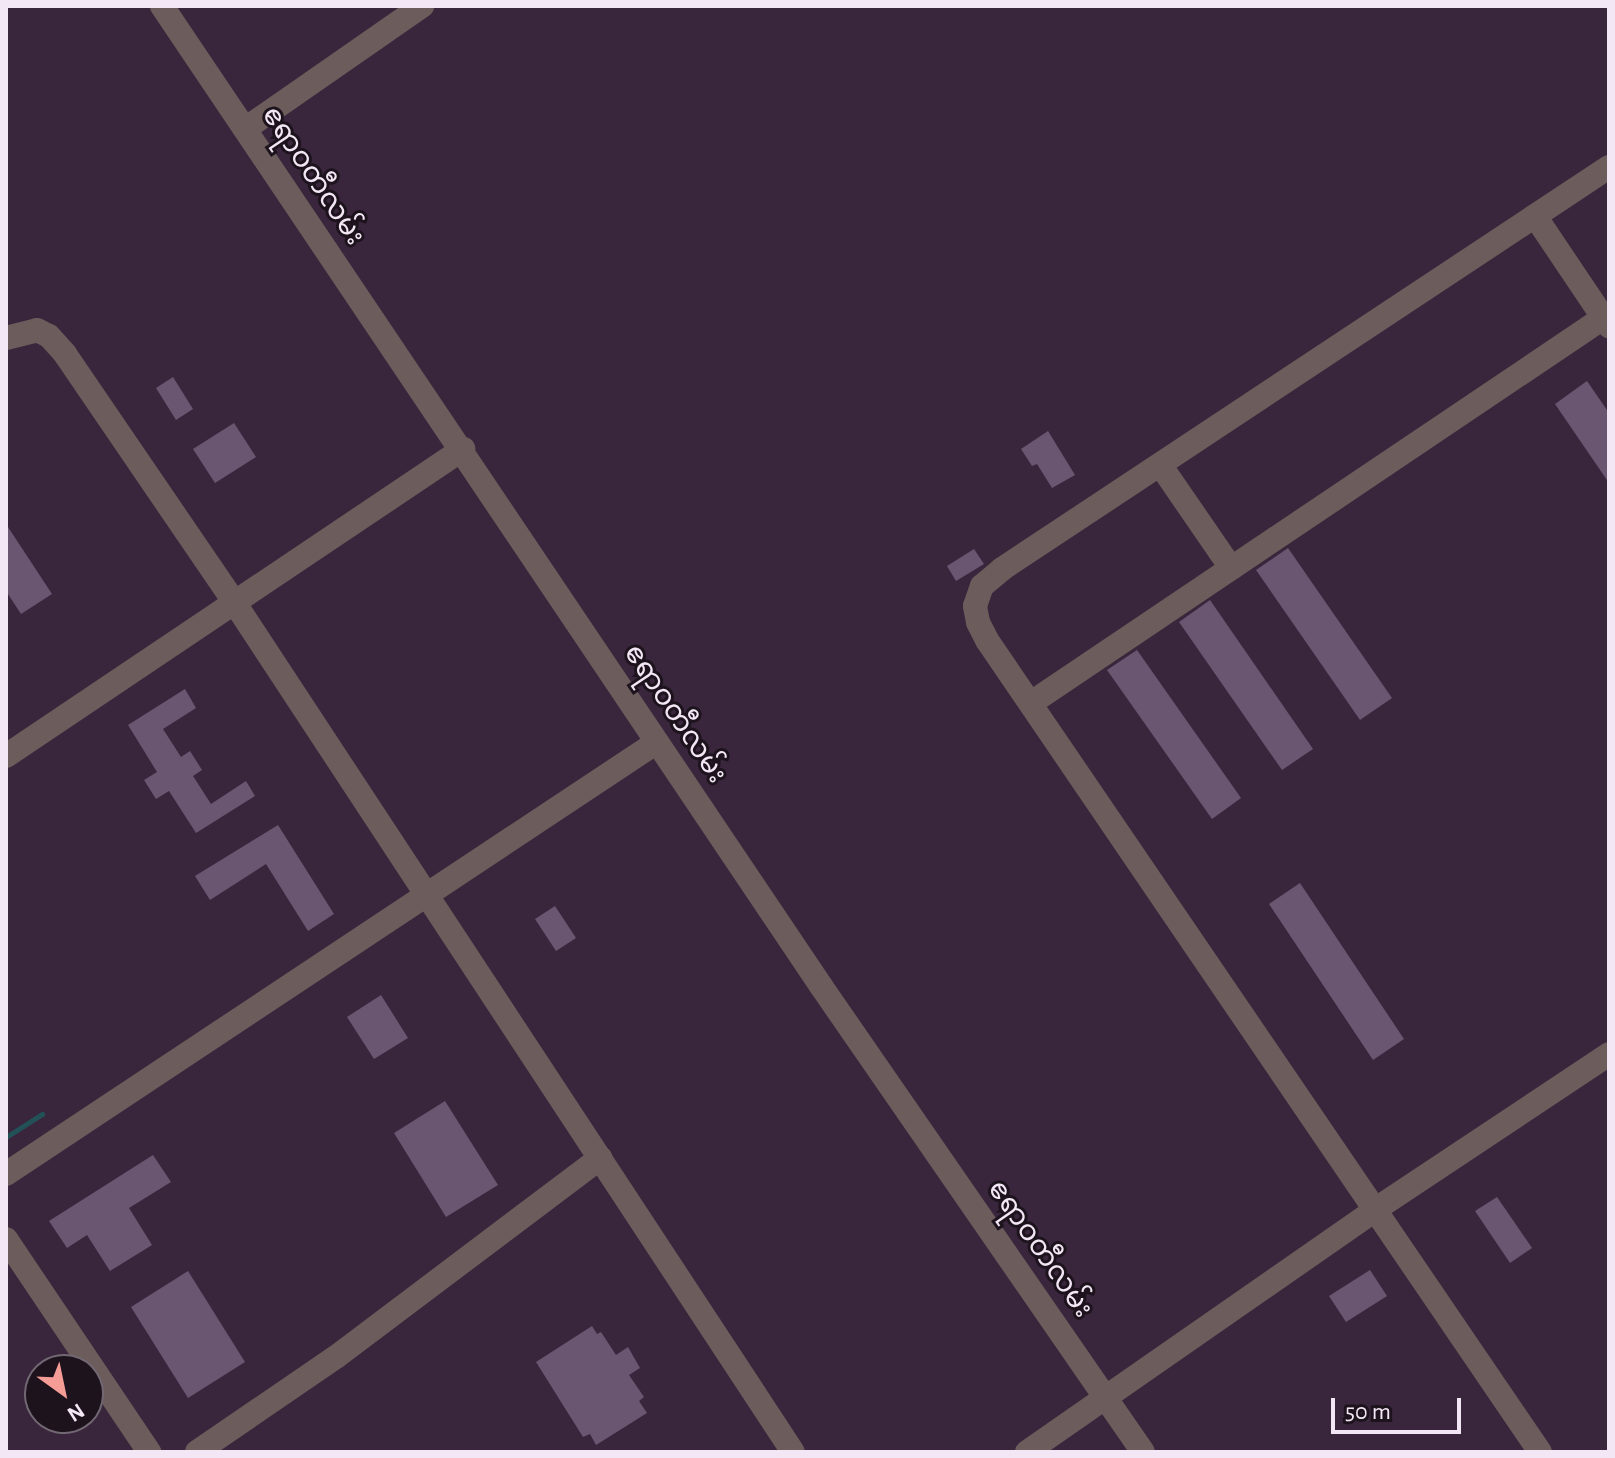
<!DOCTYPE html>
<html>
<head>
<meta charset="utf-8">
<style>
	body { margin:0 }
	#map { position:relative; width:1615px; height:1458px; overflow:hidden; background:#3a263c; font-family:"Alegreya Sans","Noto Sans Myanmar",sans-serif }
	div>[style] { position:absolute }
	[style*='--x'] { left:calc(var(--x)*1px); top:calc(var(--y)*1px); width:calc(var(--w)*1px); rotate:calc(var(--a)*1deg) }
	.stream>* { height:5px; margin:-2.5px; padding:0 2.5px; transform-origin:2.5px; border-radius:2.5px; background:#235158 }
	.building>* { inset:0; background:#6b5672 }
	.minor>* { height:24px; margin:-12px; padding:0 12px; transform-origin:12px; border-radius:12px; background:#6c5c5b }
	span { translate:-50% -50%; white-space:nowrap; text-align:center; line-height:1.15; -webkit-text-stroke:6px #1c131d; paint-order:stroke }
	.street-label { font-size:28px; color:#f3e7f5 }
	.frame { position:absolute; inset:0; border:8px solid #f3e7f5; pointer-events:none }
	.north { position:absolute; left:24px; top:1354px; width:80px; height:80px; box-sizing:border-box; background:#1c131d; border:2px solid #726873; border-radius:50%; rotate:147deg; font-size:22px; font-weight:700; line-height:32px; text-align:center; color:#f3e7f5 }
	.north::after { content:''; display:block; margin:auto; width:28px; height:36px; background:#f59c96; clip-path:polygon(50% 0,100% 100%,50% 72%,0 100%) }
	.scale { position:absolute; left:1331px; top:1398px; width:130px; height:36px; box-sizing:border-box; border:4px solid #f3e7f5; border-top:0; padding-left:10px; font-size:24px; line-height:28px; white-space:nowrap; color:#f3e7f5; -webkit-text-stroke:6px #1c131d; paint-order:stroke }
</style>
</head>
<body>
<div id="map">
	<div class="stream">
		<div style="--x:6;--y:1137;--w:43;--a:-32.6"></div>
	</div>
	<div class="building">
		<div style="clip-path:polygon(173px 377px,193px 409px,176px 420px,156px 388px)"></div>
		<div style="clip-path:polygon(1587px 381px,1609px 413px,1609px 483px,1555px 404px)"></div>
		<div style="clip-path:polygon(234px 423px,256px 457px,215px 483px,193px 449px)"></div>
		<div style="clip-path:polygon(1048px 431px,1075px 475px,1052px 488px,1037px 464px,1032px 466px,1021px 449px)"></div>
		<div style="clip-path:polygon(6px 524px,52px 594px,21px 614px,6px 591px)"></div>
		<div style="clip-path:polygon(1288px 548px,1392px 698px,1360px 720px,1256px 570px)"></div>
		<div style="clip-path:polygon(974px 549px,984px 564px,956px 581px,947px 566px)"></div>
		<div style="clip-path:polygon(1210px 600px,1313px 749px,1282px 770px,1179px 622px)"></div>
		<div style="clip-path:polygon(1137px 650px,1241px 798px,1212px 819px,1107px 670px)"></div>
		<div style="clip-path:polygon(185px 689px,196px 708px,163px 729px,181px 757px,190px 751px,202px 770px,193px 776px,211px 804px,246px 781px,255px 796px,196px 833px,169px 791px,156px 799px,144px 780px,157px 772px,128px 725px)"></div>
		<div style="clip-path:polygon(278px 825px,334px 914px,308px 931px,266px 864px,210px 900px,195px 876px)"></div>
		<div style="clip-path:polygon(1300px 883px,1404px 1039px,1373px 1060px,1269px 904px)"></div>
		<div style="clip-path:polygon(555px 906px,576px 938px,556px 951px,535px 919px)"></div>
		<div style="clip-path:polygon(381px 995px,408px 1038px,374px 1059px,347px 1017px)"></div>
		<div style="clip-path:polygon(445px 1101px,498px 1185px,446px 1217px,394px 1133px)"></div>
		<div style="clip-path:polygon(153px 1155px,171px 1182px,129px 1208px,152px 1245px,110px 1271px,87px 1235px,67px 1248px,49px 1221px)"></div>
		<div style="clip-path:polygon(1497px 1197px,1532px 1248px,1510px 1263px,1475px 1211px)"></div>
		<div style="clip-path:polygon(1370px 1270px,1387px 1296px,1346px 1322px,1329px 1296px)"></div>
		<div style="clip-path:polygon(188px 1271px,245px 1362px,188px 1398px,131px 1307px)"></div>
		<div style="clip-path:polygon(592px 1326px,597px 1334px,601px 1332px,616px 1355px,628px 1347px,640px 1368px,629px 1375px,644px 1397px,639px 1401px,647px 1413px,596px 1445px,590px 1434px,583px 1437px,536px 1362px)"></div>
	</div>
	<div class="minor">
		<div style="--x:162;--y:6;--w:1181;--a:56.08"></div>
		<div style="--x:821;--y:986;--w:566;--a:55.36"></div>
		<div style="--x:245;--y:129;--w:216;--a:-34.8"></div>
		<div style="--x:1535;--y:216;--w:133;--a:56.1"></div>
		<div style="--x:6;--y:338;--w:32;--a:-14"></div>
		<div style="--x:37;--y:330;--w:13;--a:27"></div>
		<div style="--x:49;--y:336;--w:24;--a:48"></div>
		<div style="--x:65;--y:354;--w:300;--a:55.7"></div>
		<div style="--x:234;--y:602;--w:1017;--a:56.67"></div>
		<div style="--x:1161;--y:466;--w:124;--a:55.5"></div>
		<div style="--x:1031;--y:703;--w:689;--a:-33.94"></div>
		<div style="--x:6;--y:756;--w:551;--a:-33.89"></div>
		<div style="--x:6;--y:1174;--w:781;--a:-33.57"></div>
		<div style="--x:6;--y:1239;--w:257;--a:56.1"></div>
		<div style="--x:197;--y:1452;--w:168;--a:-34.4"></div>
		<div style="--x:336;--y:1357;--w:331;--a:-37"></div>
		<div style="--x:1027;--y:1452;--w:425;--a:-34.8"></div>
		<div style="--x:1376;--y:1209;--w:280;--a:-33.6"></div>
		<div style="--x:1540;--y:1452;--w:982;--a:-124.26"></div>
		<div style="--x:987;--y:640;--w:20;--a:-117"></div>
		<div style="--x:978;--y:622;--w:16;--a:-101"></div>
		<div style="--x:975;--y:606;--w:21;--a:-71"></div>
		<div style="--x:982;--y:586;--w:26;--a:-40"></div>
		<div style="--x:1002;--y:569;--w:728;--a:-33.52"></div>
	</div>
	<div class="street-label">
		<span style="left:313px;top:176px;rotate:56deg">ဧရာဝတီလမ်း</span>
		<span style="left:675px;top:714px;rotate:56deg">ဧရာဝတီလမ်း</span>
		<span style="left:1040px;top:1249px;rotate:55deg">ဧရာဝတီလမ်း</span>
	</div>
	<div class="frame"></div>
	<div class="north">N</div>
	<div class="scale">50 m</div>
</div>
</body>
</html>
